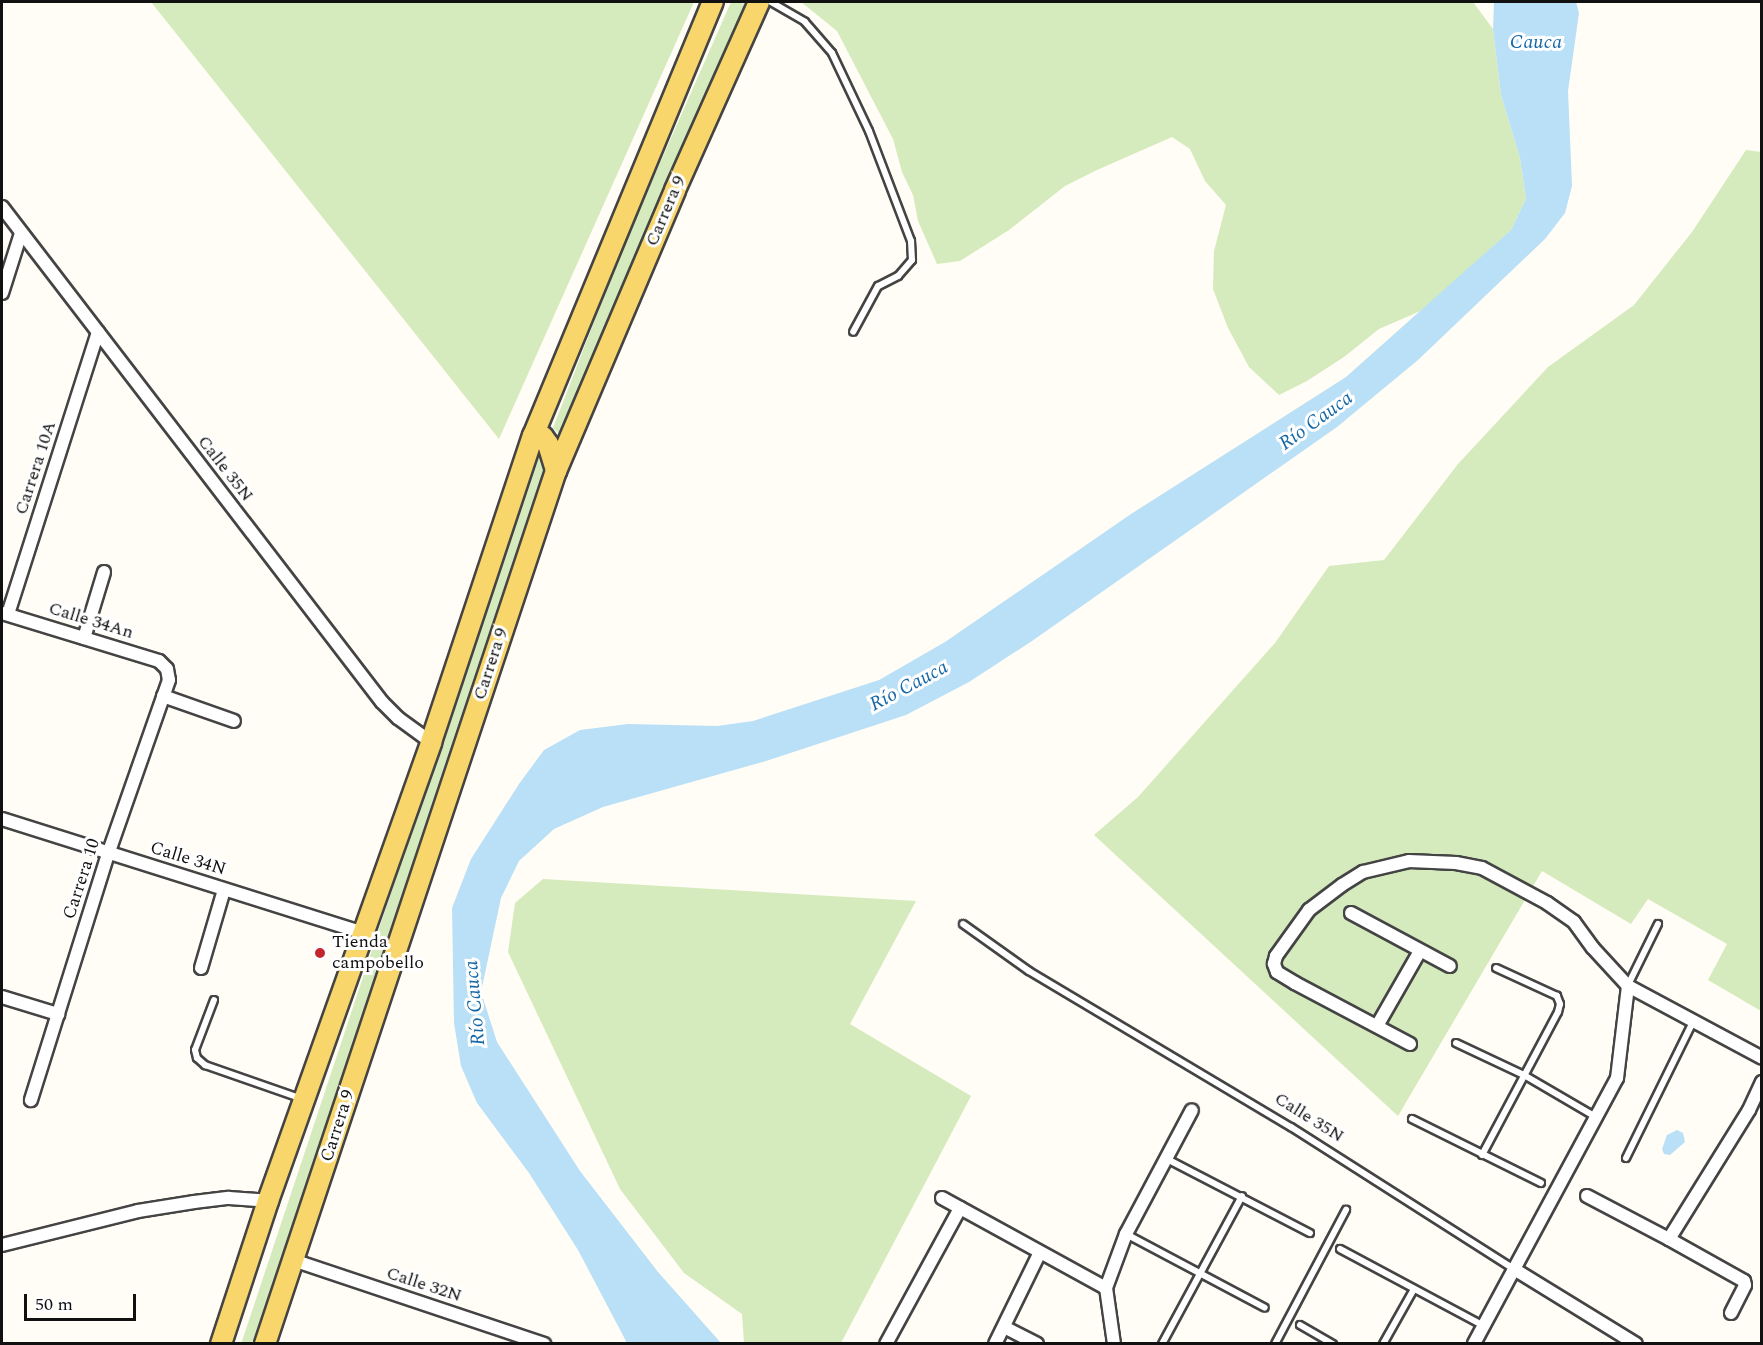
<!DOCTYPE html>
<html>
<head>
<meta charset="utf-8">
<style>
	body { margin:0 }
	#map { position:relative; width:1763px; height:1345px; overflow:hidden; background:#fffdf5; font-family:Spectral,serif }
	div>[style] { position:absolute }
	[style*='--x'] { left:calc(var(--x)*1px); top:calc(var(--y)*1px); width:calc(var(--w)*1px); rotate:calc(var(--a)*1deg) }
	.green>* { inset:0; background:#d5ebbd }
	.water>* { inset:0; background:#b9e0f7 }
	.roads { filter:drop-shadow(2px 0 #444) drop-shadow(-2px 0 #444) drop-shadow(0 2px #444) drop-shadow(0 -2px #444) }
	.lane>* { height:6px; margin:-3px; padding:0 3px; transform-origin:3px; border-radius:3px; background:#fff }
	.street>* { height:12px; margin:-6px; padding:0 6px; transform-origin:6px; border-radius:6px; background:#fff }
	.primary>* { height:20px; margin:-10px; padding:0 10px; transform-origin:10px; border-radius:10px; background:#f9d66b }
	.dots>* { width:16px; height:16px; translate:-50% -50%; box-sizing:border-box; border:3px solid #fff; border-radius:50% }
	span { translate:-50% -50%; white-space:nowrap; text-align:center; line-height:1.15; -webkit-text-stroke:6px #fff; paint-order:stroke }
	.street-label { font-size:18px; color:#111 }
	.poi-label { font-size:18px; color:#111 }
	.left { translate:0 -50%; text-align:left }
	.water-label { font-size:20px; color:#1768a6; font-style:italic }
	.frame { position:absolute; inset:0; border:3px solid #111; pointer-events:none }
	.scale { position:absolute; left:24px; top:1294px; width:112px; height:27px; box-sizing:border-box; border:3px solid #111; border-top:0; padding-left:8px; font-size:18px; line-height:21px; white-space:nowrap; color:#111; -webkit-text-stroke:4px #fff; paint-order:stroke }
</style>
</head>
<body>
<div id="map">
	<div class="green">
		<div style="clip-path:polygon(151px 2px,694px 2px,499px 439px)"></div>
		<div style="clip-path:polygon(731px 2px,750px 4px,561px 436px,553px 428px,623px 247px)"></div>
		<div style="clip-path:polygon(801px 2px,1473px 2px,1493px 29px,1501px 95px,1520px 158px,1526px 199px,1511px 230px,1425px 309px,1379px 329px,1344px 357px,1307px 381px,1279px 395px,1249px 367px,1228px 328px,1213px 289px,1214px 251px,1226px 205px,1205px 181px,1190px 149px,1172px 137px,1097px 170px,1065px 186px,1009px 230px,960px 261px,937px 264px,918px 221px,913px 195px,902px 172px,893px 139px,837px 31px)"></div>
		<div style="clip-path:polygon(1746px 150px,1761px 152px,1761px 1011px,1708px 980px,1727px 944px,1648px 899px,1631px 924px,1542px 871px,1398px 1116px,1094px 835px,1138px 797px,1275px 643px,1329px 566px,1384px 560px,1458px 464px,1548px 367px,1634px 305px,1692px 232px)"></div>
		<div style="clip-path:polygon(538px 451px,545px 465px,422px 833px,384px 959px,252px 1343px,241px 1344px)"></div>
		<div style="clip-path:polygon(543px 879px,916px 901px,850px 1024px,971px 1096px,841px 1343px,744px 1343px,742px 1314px,684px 1273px,620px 1189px,508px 952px,515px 903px)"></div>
	</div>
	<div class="water">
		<div style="clip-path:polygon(1494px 2px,1576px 2px,1579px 13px,1568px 91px,1572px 186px,1565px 213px,1545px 239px,1418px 360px,1337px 427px,1032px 641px,969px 682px,906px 715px,766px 761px,603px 807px,554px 829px,519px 861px,501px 898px,481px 992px,497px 1042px,580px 1171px,658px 1272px,721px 1343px,627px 1343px,578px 1250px,529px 1173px,477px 1103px,461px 1066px,454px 1023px,452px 908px,471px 859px,519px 784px,544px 750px,580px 730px,628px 724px,717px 726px,753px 721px,879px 680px,945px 642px,1131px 514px,1346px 377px,1511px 230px,1526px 199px,1520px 158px,1501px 95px,1493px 29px)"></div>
		<div style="clip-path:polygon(1677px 1130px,1683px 1133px,1685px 1142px,1670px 1155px,1664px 1154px,1662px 1149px,1667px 1135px)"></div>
	</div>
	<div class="roads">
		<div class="lane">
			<div style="--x:771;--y:2;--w:39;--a:30"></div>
			<div style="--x:805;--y:22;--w:41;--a:48.9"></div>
			<div style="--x:832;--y:53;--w:86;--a:64.6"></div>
			<div style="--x:869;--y:131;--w:118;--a:69.1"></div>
			<div style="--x:911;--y:241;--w:19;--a:87"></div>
			<div style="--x:912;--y:260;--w:21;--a:131"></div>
			<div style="--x:898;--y:276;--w:22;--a:153"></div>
			<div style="--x:878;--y:286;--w:52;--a:118.5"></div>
			<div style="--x:963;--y:924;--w:81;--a:35.5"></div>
			<div style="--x:1029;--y:971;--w:305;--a:30.8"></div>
			<div style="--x:1291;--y:1127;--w:264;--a:32.5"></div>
			<div style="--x:1628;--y:985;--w:68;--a:-63.8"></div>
			<div style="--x:214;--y:1000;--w:53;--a:110.8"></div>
			<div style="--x:195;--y:1050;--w:8;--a:76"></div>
			<div style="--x:197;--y:1058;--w:11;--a:41"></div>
			<div style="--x:205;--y:1065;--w:101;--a:19.2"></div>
			<div style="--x:1456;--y:1043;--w:75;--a:25.2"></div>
			<div style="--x:1524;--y:1075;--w:83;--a:30.3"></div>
			<div style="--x:1412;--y:1119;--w:144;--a:26.4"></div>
			<div style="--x:1482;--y:1155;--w:162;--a:-62"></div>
			<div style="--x:1558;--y:1012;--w:8;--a:-76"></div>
			<div style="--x:1560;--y:1004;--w:9;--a:-111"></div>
			<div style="--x:1557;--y:996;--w:67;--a:-155.3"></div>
			<div style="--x:1626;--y:1158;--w:152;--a:-63.8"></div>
			<div style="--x:1167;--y:1159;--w:161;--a:27.4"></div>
			<div style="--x:1126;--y:1234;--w:157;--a:28"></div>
			<div style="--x:1340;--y:1249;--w:163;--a:28.1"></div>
			<div style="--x:1300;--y:1325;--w:38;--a:30"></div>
			<div style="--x:1162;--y:1344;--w:168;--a:-61.6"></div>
			<div style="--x:1275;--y:1344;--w:152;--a:-62.1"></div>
			<div style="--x:1383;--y:1344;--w:63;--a:-60.6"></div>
		</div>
		<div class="street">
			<div style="--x:2;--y:207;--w:624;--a:52.49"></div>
			<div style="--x:382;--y:702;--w:23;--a:45"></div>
			<div style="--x:398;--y:718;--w:41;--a:36"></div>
			<div style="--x:2;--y:293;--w:63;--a:-72.4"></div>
			<div style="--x:2;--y:613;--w:164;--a:17"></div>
			<div style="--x:159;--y:661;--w:11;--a:45"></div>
			<div style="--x:167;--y:669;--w:11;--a:80"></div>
			<div style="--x:169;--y:680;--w:184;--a:109.3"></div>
			<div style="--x:108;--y:854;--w:258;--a:107.4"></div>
			<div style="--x:8;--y:614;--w:296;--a:-72.3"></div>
			<div style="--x:84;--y:638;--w:69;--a:-73.1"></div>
			<div style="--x:163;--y:696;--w:75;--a:19.4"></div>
			<div style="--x:2;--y:819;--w:380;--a:17.5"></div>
			<div style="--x:1351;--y:913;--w:112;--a:28.2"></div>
			<div style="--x:201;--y:968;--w:81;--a:-73.6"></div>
			<div style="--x:1628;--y:986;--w:152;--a:28.2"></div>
			<div style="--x:2;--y:997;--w:59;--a:16.9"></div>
			<div style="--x:1377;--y:1026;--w:86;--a:-60.2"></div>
			<div style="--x:1410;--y:1044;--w:130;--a:-152.1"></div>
			<div style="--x:1295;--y:983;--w:21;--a:-149"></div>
			<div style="--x:1277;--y:972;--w:9;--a:-111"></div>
			<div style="--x:1274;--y:964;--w:8;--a:-76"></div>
			<div style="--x:1276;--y:956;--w:57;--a:-54.3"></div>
			<div style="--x:1309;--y:910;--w:41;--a:-37.1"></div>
			<div style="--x:1342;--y:885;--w:25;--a:-32"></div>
			<div style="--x:1363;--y:872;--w:47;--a:-13.4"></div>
			<div style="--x:1409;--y:861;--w:47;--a:2.4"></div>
			<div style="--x:1456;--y:863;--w:26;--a:11"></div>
			<div style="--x:1482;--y:868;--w:74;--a:28.3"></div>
			<div style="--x:1547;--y:903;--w:33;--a:35"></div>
			<div style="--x:1574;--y:922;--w:32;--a:54"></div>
			<div style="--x:1593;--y:948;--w:52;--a:47.4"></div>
			<div style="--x:1628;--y:986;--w:93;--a:96.8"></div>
			<div style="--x:1617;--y:1078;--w:302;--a:118.3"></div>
			<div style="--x:1587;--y:1196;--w:93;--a:27.7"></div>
			<div style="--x:942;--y:1198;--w:187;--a:28.8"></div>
			<div style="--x:2;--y:1245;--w:140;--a:-14"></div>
			<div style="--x:138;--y:1211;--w:57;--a:-9.1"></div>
			<div style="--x:194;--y:1202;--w:35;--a:-7"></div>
			<div style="--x:229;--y:1198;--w:39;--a:4"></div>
			<div style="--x:293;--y:1260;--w:265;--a:18.5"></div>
			<div style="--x:1514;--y:1269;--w:143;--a:31.6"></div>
			<div style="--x:1731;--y:1313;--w:31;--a:-63"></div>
			<div style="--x:1745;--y:1285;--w:4;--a:-104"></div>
			<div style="--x:1744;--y:1281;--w:86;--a:-150.8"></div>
			<div style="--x:1669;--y:1239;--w:152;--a:-58.2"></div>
			<div style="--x:1749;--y:1110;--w:31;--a:-65"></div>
			<div style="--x:1004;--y:1327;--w:37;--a:27"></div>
			<div style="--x:886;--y:1344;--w:155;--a:-61.4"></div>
			<div style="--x:995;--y:1344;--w:102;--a:-63.9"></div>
			<div style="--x:1114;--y:1344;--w:57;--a:-98.1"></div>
			<div style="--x:1106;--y:1288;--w:58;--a:-69.7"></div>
			<div style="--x:1126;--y:1234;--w:140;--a:-62"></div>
		</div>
		<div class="primary">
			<div style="--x:533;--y:436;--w:10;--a:6"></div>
			<div style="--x:543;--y:437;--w:9;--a:54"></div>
			<div style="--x:548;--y:444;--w:28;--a:73"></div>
			<div style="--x:221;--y:1344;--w:151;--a:-71.8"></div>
			<div style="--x:268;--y:1201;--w:487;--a:-70.4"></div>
			<div style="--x:431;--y:742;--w:323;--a:-71.6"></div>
			<div style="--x:533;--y:436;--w:470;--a:-67.5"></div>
			<div style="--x:265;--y:1344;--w:920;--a:-71.57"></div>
			<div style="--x:556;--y:471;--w:305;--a:-67"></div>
			<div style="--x:675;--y:190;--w:206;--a:-65.9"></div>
		</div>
	</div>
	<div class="dots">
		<div style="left:320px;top:953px;background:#c4262e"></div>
	</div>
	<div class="street-label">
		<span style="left:666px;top:211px;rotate:-67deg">Carrera 9</span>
		<span style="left:36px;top:468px;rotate:-72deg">Carrera 10A</span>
		<span style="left:225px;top:469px;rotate:52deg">Calle 35N</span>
		<span style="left:91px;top:621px;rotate:17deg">Calle 34An</span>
		<span style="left:491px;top:664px;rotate:-72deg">Carrera 9</span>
		<span style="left:188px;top:859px;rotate:17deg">Calle 34N</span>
		<span style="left:82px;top:879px;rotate:-72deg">Carrera 10</span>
		<span style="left:1309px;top:1118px;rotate:32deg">Calle 35N</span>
		<span style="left:338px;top:1126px;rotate:-72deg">Carrera 9</span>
		<span style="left:424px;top:1285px;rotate:18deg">Calle 32N</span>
	</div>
	<div class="poi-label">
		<span class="left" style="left:332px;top:953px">Tienda<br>campobello</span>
	</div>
	<div class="water-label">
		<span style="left:1536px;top:42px">Cauca</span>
		<span style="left:1316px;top:421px;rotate:-36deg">Río Cauca</span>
		<span style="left:909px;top:686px;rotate:-28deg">Río Cauca</span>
		<span style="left:475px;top:1003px;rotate:-95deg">Río Cauca</span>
	</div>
	<div class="frame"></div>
	<div class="scale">50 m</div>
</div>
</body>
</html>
